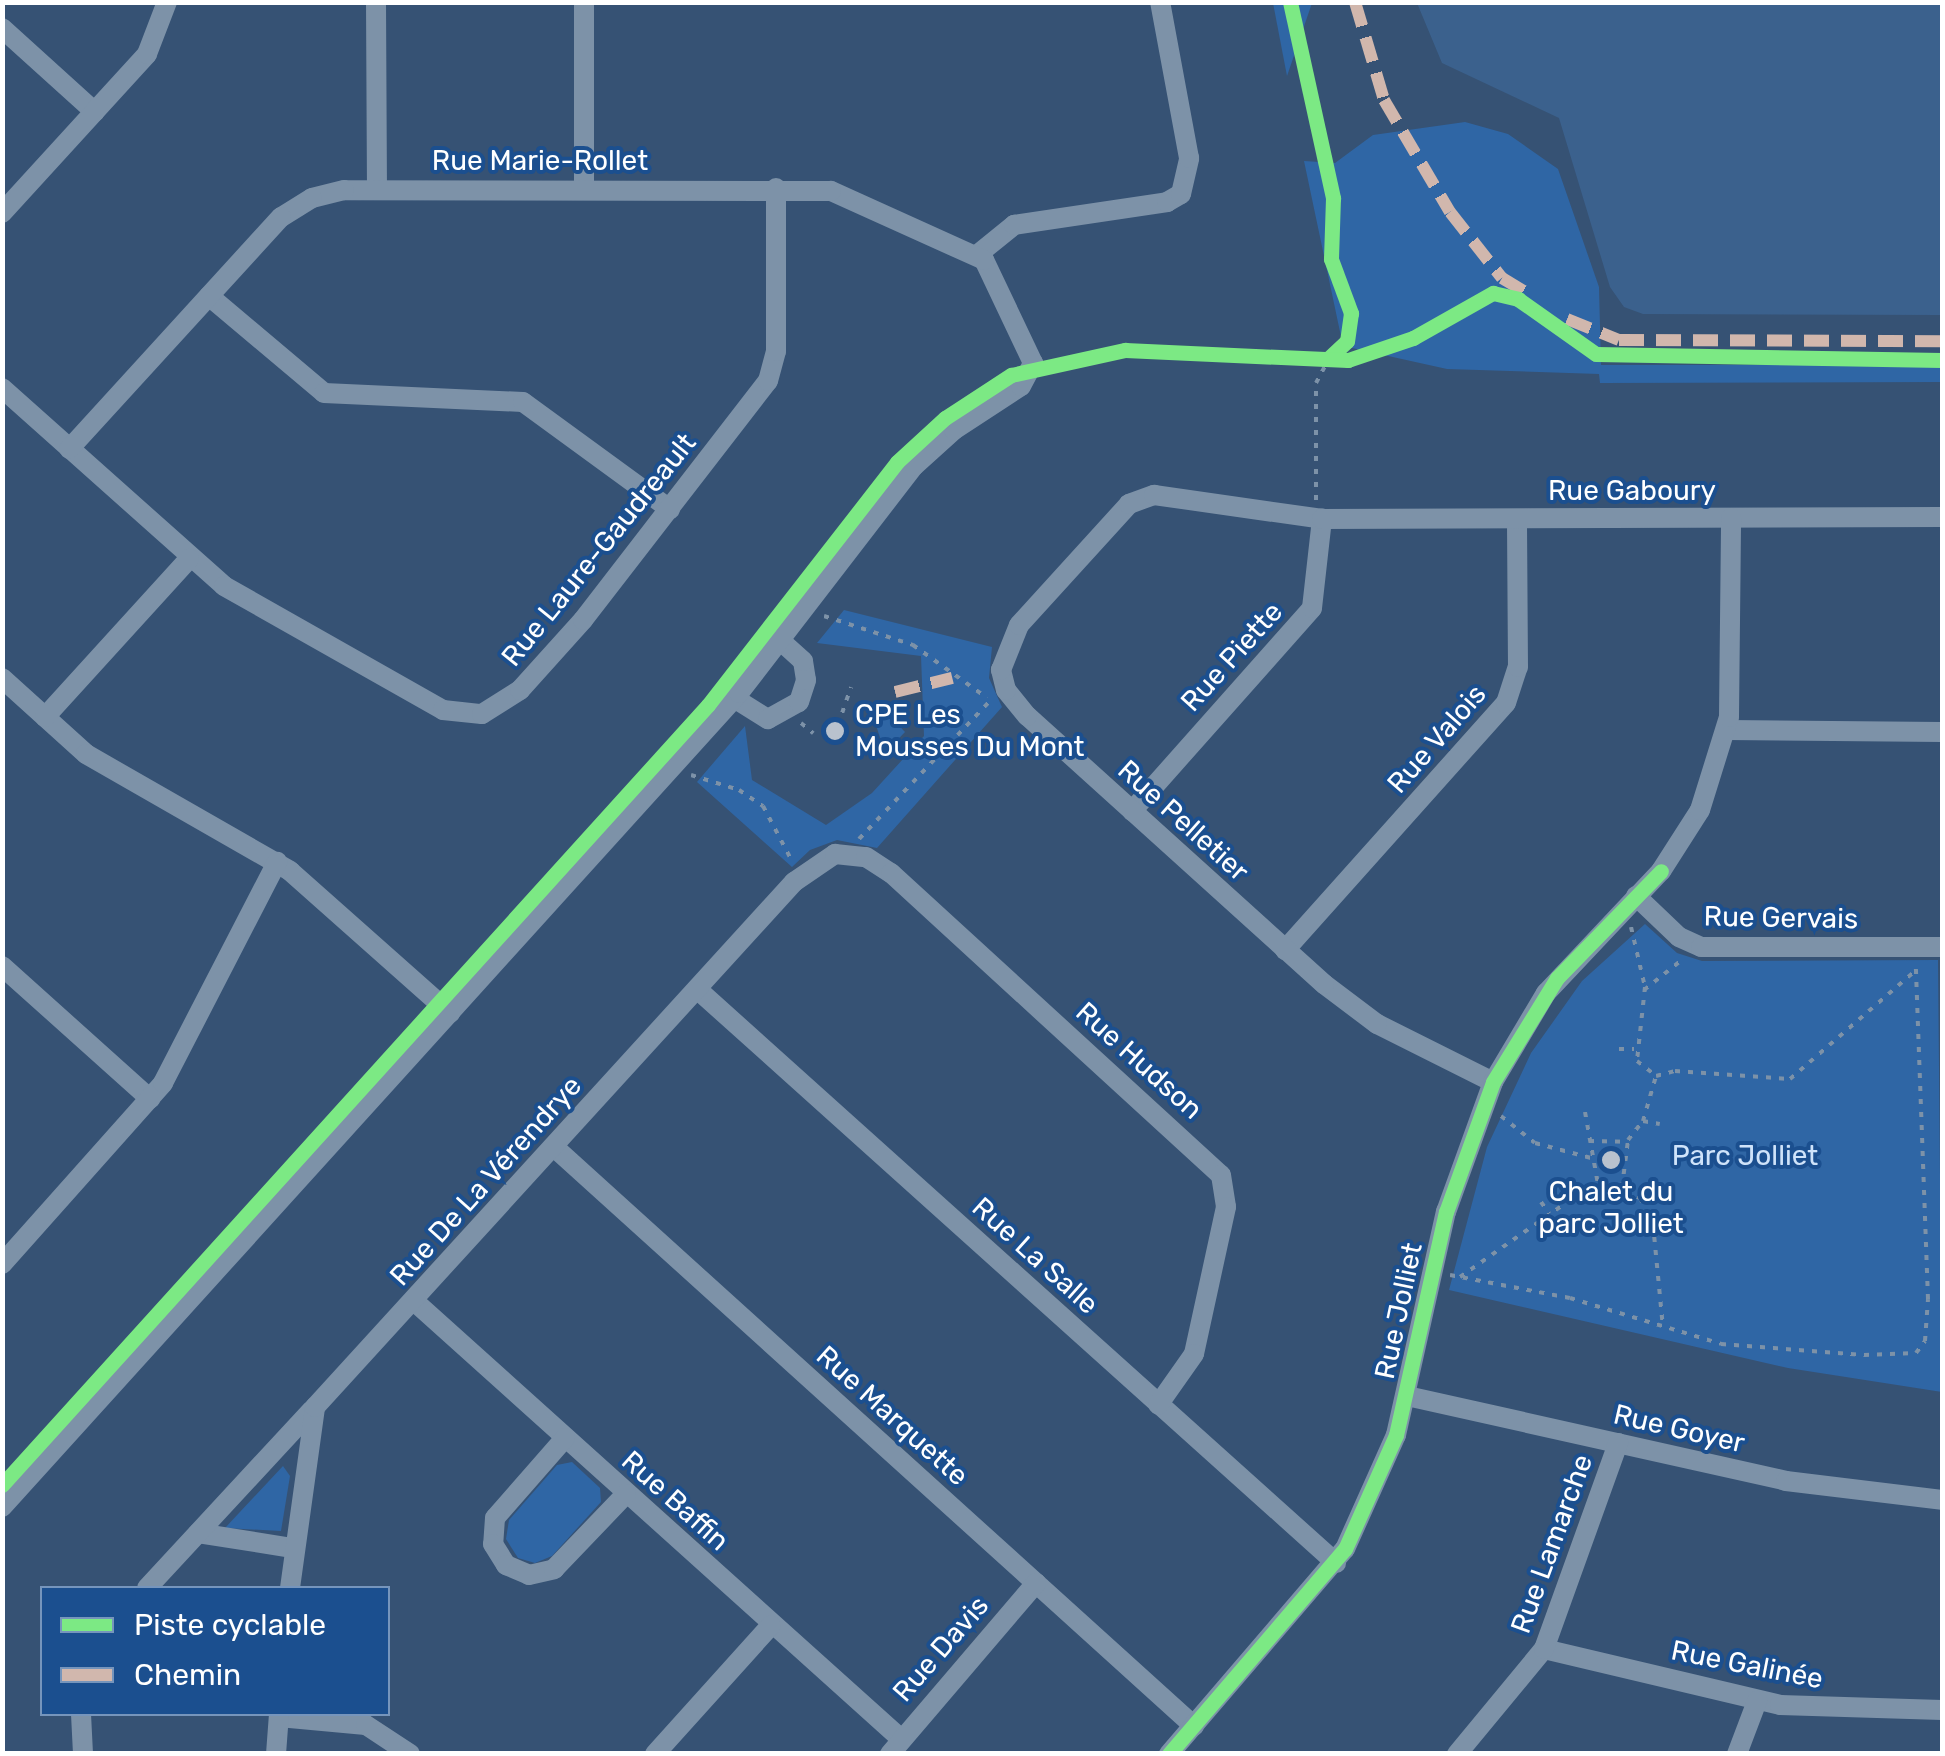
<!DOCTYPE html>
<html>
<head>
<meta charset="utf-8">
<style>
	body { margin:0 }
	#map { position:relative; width:1945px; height:1756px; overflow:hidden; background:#365274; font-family:Rubik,sans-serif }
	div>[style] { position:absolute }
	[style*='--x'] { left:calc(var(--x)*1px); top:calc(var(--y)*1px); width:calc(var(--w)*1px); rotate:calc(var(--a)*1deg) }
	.green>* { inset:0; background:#2f66a5 }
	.water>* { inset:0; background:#3b618d }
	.path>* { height:4px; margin-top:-2px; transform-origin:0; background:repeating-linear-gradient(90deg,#7d92a8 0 5px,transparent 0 13px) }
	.minor>* { height:20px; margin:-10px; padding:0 10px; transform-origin:10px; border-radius:10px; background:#7d92a8 }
	.quiet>* { height:12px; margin-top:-6px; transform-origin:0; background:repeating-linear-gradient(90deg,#d1b7ad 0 25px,transparent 0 37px) }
	.cycleway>* { height:15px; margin:-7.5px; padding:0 7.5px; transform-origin:7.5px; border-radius:7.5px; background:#7ce984 }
	.dots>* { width:28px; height:28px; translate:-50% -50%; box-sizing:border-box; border:5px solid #1b4f8f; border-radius:50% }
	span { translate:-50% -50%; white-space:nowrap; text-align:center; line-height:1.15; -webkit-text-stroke:8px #1b4f8f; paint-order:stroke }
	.street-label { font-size:28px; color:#fff }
	.poi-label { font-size:28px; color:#fff }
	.left { translate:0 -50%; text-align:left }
	.park-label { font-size:28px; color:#cfe3fa }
	.frame { position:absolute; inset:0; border:5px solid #fff; pointer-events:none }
	.legend { position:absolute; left:40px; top:1586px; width:350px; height:130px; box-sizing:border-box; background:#1b4f8f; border:2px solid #7695bc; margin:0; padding:12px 18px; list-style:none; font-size:30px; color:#fff }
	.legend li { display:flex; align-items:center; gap:20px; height:50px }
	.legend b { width:50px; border:2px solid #7695bc }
</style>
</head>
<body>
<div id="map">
	<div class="green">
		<div style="clip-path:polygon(1273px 3px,1312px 3px,1287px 76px)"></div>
		<div style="clip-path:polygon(1465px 122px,1508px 134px,1558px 169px,1599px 287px,1601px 365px,1942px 365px,1942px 382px,1600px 383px,1599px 374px,1447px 369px,1343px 346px,1304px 161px,1335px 163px,1373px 135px)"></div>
		<div style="clip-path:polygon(844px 610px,992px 647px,989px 678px,1002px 707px,877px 848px,837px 840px,810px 850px,792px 867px,697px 782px,745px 726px,752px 780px,826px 825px,872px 793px,924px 736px,921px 656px,817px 643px)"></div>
		<div style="clip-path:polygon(873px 716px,892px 718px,905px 732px,885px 753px)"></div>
		<div style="clip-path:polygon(1645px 924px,1677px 953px,1702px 961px,1938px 960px,1942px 1392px,1788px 1368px,1449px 1290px,1487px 1147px,1531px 1053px,1582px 981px)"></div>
		<div style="clip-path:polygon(572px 1462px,600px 1488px,601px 1502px,552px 1556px,535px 1563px,518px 1558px,506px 1539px,509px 1520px,557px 1465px)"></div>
		<div style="clip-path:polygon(283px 1466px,290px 1476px,281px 1531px,225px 1528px)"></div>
	</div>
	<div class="water">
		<div style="clip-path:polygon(1417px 3px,1942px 3px,1942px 315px,1643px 314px,1624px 307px,1610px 287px,1559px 118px,1442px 63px)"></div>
	</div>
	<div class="path">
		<div style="--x:1316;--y:500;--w:117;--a:-90"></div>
		<div style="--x:1316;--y:383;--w:30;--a:-62"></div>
		<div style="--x:824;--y:616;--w:94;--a:18"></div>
		<div style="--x:913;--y:645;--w:91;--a:35.6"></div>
		<div style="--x:801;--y:723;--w:16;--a:40"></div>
		<div style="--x:838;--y:725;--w:40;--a:-71.1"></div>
		<div style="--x:691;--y:775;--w:50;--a:17.4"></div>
		<div style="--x:739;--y:790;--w:29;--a:34"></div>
		<div style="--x:763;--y:806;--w:60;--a:62.2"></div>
		<div style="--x:859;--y:839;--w:190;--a:-46.5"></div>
		<div style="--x:1631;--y:927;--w:62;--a:76.9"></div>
		<div style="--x:1645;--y:987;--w:74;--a:96.2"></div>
		<div style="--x:1637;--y:1061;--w:24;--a:38"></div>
		<div style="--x:1656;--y:1076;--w:20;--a:-15"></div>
		<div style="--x:1675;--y:1071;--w:115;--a:4"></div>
		<div style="--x:1790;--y:1079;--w:164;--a:-40.8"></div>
		<div style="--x:1644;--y:990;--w:50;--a:-38.5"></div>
		<div style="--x:1619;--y:1049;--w:15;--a:0"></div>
		<div style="--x:1585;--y:1112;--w:73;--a:79.8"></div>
		<div style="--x:1501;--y:1116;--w:43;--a:38.5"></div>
		<div style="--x:1535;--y:1143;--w:58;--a:15"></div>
		<div style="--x:1643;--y:1121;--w:17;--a:10"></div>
		<div style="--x:1589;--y:1141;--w:39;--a:1"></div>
		<div style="--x:1622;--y:1187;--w:47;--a:-82.7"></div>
		<div style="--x:1628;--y:1140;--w:24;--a:-52"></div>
		<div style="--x:1643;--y:1121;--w:47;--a:-73.9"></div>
		<div style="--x:1541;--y:1202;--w:14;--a:54"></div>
		<div style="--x:1450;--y:1275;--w:122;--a:10.9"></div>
		<div style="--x:1570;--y:1298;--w:158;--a:16.9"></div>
		<div style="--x:1721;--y:1344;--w:143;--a:4.4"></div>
		<div style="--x:1864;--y:1355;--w:52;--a:-2.2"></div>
		<div style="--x:1916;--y:1353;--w:15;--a:-53"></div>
		<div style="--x:1925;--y:1341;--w:42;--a:-85.9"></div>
		<div style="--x:1928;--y:1299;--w:335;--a:-92.1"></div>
		<div style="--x:1460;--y:1277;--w:155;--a:-35"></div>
		<div style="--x:1587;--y:1188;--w:27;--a:-6"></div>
		<div style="--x:1614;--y:1185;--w:29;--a:27"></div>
		<div style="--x:1640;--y:1198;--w:29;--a:63"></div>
		<div style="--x:1653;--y:1224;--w:103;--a:84.5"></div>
	</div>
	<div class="minor">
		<div style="--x:376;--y:2;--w:186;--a:89.7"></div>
		<div style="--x:584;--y:2;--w:187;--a:90"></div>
		<div style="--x:2;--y:28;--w:125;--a:42.1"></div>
		<div style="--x:2;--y:213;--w:215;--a:-47.6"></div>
		<div style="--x:147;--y:54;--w:56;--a:-69"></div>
		<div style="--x:977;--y:255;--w:48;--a:-39"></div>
		<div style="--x:1014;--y:225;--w:155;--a:-8.5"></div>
		<div style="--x:1167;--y:202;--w:16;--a:-30"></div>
		<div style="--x:1181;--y:194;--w:37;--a:-77"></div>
		<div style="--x:1189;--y:158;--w:159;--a:-100.5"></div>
		<div style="--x:209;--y:296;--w:150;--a:40.1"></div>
		<div style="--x:324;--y:393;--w:199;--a:2.6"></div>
		<div style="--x:523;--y:402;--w:182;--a:36.1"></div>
		<div style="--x:2;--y:388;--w:297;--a:41.7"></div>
		<div style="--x:224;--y:586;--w:252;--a:29.5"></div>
		<div style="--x:443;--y:710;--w:39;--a:6"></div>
		<div style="--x:482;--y:714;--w:45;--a:-32.3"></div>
		<div style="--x:520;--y:690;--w:94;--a:-48"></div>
		<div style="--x:583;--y:620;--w:302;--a:-52.3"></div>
		<div style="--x:768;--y:381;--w:31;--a:-75"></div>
		<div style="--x:776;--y:351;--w:163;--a:-90"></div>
		<div style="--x:2;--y:678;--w:113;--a:42.1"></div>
		<div style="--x:86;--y:754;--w:235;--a:29.8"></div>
		<div style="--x:290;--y:871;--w:214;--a:41.6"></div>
		<div style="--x:734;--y:698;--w:40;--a:32"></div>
		<div style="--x:768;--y:719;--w:35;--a:-29"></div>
		<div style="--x:799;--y:702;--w:23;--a:-72"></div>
		<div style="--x:806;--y:680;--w:19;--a:-99"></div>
		<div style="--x:803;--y:661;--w:30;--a:-138"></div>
		<div style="--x:45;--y:717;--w:214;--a:-47.7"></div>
		<div style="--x:1727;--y:730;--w:215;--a:0.5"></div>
		<div style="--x:1132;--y:811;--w:271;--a:-48.4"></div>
		<div style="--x:1312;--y:608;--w:90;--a:-83.6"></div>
		<div style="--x:1636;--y:896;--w:59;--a:43.6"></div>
		<div style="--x:1679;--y:937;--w:24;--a:24"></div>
		<div style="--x:1701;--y:947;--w:241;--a:0"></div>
		<div style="--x:1285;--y:950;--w:331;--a:-48.2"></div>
		<div style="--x:1506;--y:703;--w:38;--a:-72"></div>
		<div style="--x:1518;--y:667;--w:147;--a:-90.4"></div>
		<div style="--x:2;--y:966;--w:199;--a:41.9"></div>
		<div style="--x:697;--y:989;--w:859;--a:41.93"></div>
		<div style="--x:1493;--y:1082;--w:130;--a:-153.4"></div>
		<div style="--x:1377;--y:1024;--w:66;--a:-143"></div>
		<div style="--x:1324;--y:984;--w:400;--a:-137.9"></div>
		<div style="--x:1027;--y:716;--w:33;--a:-129"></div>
		<div style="--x:1006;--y:690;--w:21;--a:-104"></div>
		<div style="--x:1001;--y:670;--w:48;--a:-68.2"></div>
		<div style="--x:1019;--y:625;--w:164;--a:-47.7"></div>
		<div style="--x:1129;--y:504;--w:27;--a:-20"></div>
		<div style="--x:1154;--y:495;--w:170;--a:8.1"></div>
		<div style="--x:1322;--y:519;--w:620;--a:-0.18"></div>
		<div style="--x:554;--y:1147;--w:863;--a:42.14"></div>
		<div style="--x:2;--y:1264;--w:242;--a:-48.3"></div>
		<div style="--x:163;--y:1083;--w:249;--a:-62.7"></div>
		<div style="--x:414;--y:1301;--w:654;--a:41.96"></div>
		<div style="--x:1407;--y:1396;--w:388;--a:12.6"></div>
		<div style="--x:1786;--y:1481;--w:157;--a:6.9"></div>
		<div style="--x:565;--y:1438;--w:106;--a:131.2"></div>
		<div style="--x:495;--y:1518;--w:26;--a:94"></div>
		<div style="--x:493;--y:1544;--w:25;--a:58"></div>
		<div style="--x:506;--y:1565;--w:25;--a:23"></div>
		<div style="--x:529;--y:1575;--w:26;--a:-13"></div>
		<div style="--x:554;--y:1569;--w:104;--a:-46.2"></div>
		<div style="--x:2;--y:1507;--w:1098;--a:-47.84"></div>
		<div style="--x:739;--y:693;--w:287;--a:-52.4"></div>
		<div style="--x:914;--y:466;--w:54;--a:-42"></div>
		<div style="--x:954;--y:430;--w:80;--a:-33.3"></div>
		<div style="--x:1021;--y:386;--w:26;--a:-62"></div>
		<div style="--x:1033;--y:363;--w:114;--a:-115.4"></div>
		<div style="--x:984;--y:260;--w:168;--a:-155.7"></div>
		<div style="--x:831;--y:191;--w:487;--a:-179.9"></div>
		<div style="--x:344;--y:190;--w:33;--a:166"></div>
		<div style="--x:312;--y:198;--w:36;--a:148"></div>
		<div style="--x:281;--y:217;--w:314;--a:132.4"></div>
		<div style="--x:198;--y:1533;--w:96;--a:9"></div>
		<div style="--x:147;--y:1588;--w:243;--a:-47.2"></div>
		<div style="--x:290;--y:1588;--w:183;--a:-82.1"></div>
		<div style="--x:315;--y:1407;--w:711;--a:-47.62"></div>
		<div style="--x:794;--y:882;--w:50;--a:-34.3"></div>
		<div style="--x:835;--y:854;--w:31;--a:6"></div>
		<div style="--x:866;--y:857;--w:30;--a:33"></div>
		<div style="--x:891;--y:873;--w:447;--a:42.5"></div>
		<div style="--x:1221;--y:1175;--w:32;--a:81"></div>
		<div style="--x:1226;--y:1207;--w:150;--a:102.3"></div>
		<div style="--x:1194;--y:1354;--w:62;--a:125.2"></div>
		<div style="--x:1544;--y:1649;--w:243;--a:13.3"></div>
		<div style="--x:1780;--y:1705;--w:162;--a:1.8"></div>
		<div style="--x:81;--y:1714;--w:40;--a:87.1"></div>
		<div style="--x:279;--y:1717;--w:87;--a:5.3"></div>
		<div style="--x:366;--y:1725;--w:53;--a:33.4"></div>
		<div style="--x:276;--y:1754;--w:40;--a:-85.7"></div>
		<div style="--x:655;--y:1754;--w:173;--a:-48"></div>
		<div style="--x:890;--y:1754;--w:225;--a:-49.5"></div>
		<div style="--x:1169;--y:1754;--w:270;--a:-49.4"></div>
		<div style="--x:1345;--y:1549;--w:125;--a:-65.9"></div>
		<div style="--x:1396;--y:1435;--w:229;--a:-77.4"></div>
		<div style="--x:1446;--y:1212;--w:138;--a:-70.1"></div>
		<div style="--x:1493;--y:1082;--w:104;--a:-59.2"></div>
		<div style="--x:1546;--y:993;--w:168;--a:-46.7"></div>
		<div style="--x:1661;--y:871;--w:72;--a:-57.4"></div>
		<div style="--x:1700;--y:810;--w:97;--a:-72.7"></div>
		<div style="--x:1729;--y:717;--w:199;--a:-89.4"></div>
		<div style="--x:1457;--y:1754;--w:136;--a:-50.4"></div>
		<div style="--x:1544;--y:1649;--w:219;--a:-70.2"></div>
		<div style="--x:1737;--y:1754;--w:57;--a:-69.3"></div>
	</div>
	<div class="quiet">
		<div style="--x:1355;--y:2;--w:102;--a:73.5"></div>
		<div style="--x:1384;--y:100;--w:130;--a:59.5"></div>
		<div style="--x:1450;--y:212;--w:84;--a:51.8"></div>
		<div style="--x:1502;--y:278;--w:31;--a:31"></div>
		<div style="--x:1567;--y:319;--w:56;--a:22"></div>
		<div style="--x:1619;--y:340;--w:323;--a:0.2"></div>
		<div style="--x:895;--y:692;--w:59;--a:-13.8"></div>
	</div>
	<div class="cycleway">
		<div style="--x:1290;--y:2;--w:201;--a:77.6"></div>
		<div style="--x:1333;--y:198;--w:61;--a:91.9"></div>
		<div style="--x:1331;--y:259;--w:58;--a:69.7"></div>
		<div style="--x:1351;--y:313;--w:28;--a:98"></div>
		<div style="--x:1347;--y:341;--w:23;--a:137"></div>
		<div style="--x:2;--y:1485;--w:1052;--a:-47.85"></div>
		<div style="--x:708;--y:705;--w:308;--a:-52.1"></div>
		<div style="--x:897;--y:462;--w:65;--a:-42.5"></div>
		<div style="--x:945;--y:418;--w:79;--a:-33.1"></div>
		<div style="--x:1011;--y:375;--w:117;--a:-12.4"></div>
		<div style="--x:1125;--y:350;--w:223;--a:2.6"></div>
		<div style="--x:1348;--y:360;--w:69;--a:-18.7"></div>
		<div style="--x:1413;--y:338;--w:92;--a:-29.4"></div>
		<div style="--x:1493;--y:293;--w:26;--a:13"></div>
		<div style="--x:1518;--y:299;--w:95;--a:35.2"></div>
		<div style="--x:1596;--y:354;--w:346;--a:1"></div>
		<div style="--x:1169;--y:1754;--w:270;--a:-49.4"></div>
		<div style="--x:1345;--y:1549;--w:125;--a:-65.9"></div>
		<div style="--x:1396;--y:1435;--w:229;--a:-77.4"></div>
		<div style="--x:1446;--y:1212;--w:138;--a:-70.1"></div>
		<div style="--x:1493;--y:1082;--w:122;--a:-58.4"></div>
		<div style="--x:1557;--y:978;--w:149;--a:-45.8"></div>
	</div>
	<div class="dots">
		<div style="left:835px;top:731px;background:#b9c2ce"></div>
		<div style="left:1611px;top:1160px;background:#b9c2ce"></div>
	</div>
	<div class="street-label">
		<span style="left:540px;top:161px">Rue Marie-Rollet</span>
		<span style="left:1632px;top:491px">Rue Gaboury</span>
		<span style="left:599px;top:550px;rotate:-51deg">Rue Laure-Gaudreault</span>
		<span style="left:1232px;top:657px;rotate:-48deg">Rue Piette</span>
		<span style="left:1437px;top:739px;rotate:-49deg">Rue Valois</span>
		<span style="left:1183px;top:821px;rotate:42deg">Rue Pelletier</span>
		<span style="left:1781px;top:918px;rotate:1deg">Rue Gervais</span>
		<span style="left:1139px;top:1061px;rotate:42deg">Rue Hudson</span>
		<span style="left:486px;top:1181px;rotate:-48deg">Rue De La Vérendrye</span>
		<span style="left:1035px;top:1256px;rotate:42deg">Rue La Salle</span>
		<span style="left:1399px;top:1311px;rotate:-78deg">Rue Jolliet</span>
		<span style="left:892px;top:1416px;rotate:42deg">Rue Marquette</span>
		<span style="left:1679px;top:1429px;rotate:13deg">Rue Goyer</span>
		<span style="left:675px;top:1501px;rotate:42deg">Rue Baffin</span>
		<span style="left:1552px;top:1544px;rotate:-70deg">Rue Lamarche</span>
		<span style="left:941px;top:1649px;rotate:-49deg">Rue Davis</span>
		<span style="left:1747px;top:1665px;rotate:11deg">Rue Galinée</span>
	</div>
	<div class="poi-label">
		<span class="left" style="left:855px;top:731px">CPE Les<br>Mousses Du Mont</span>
		<span style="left:1611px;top:1208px">Chalet du<br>parc Jolliet</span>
	</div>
	<div class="park-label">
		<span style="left:1745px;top:1156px">Parc Jolliet</span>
	</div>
	<div class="frame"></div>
	<ul class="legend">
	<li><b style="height:12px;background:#7ce984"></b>Piste cyclable</li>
	<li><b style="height:12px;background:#d1b7ad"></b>Chemin</li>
	</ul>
</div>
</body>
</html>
